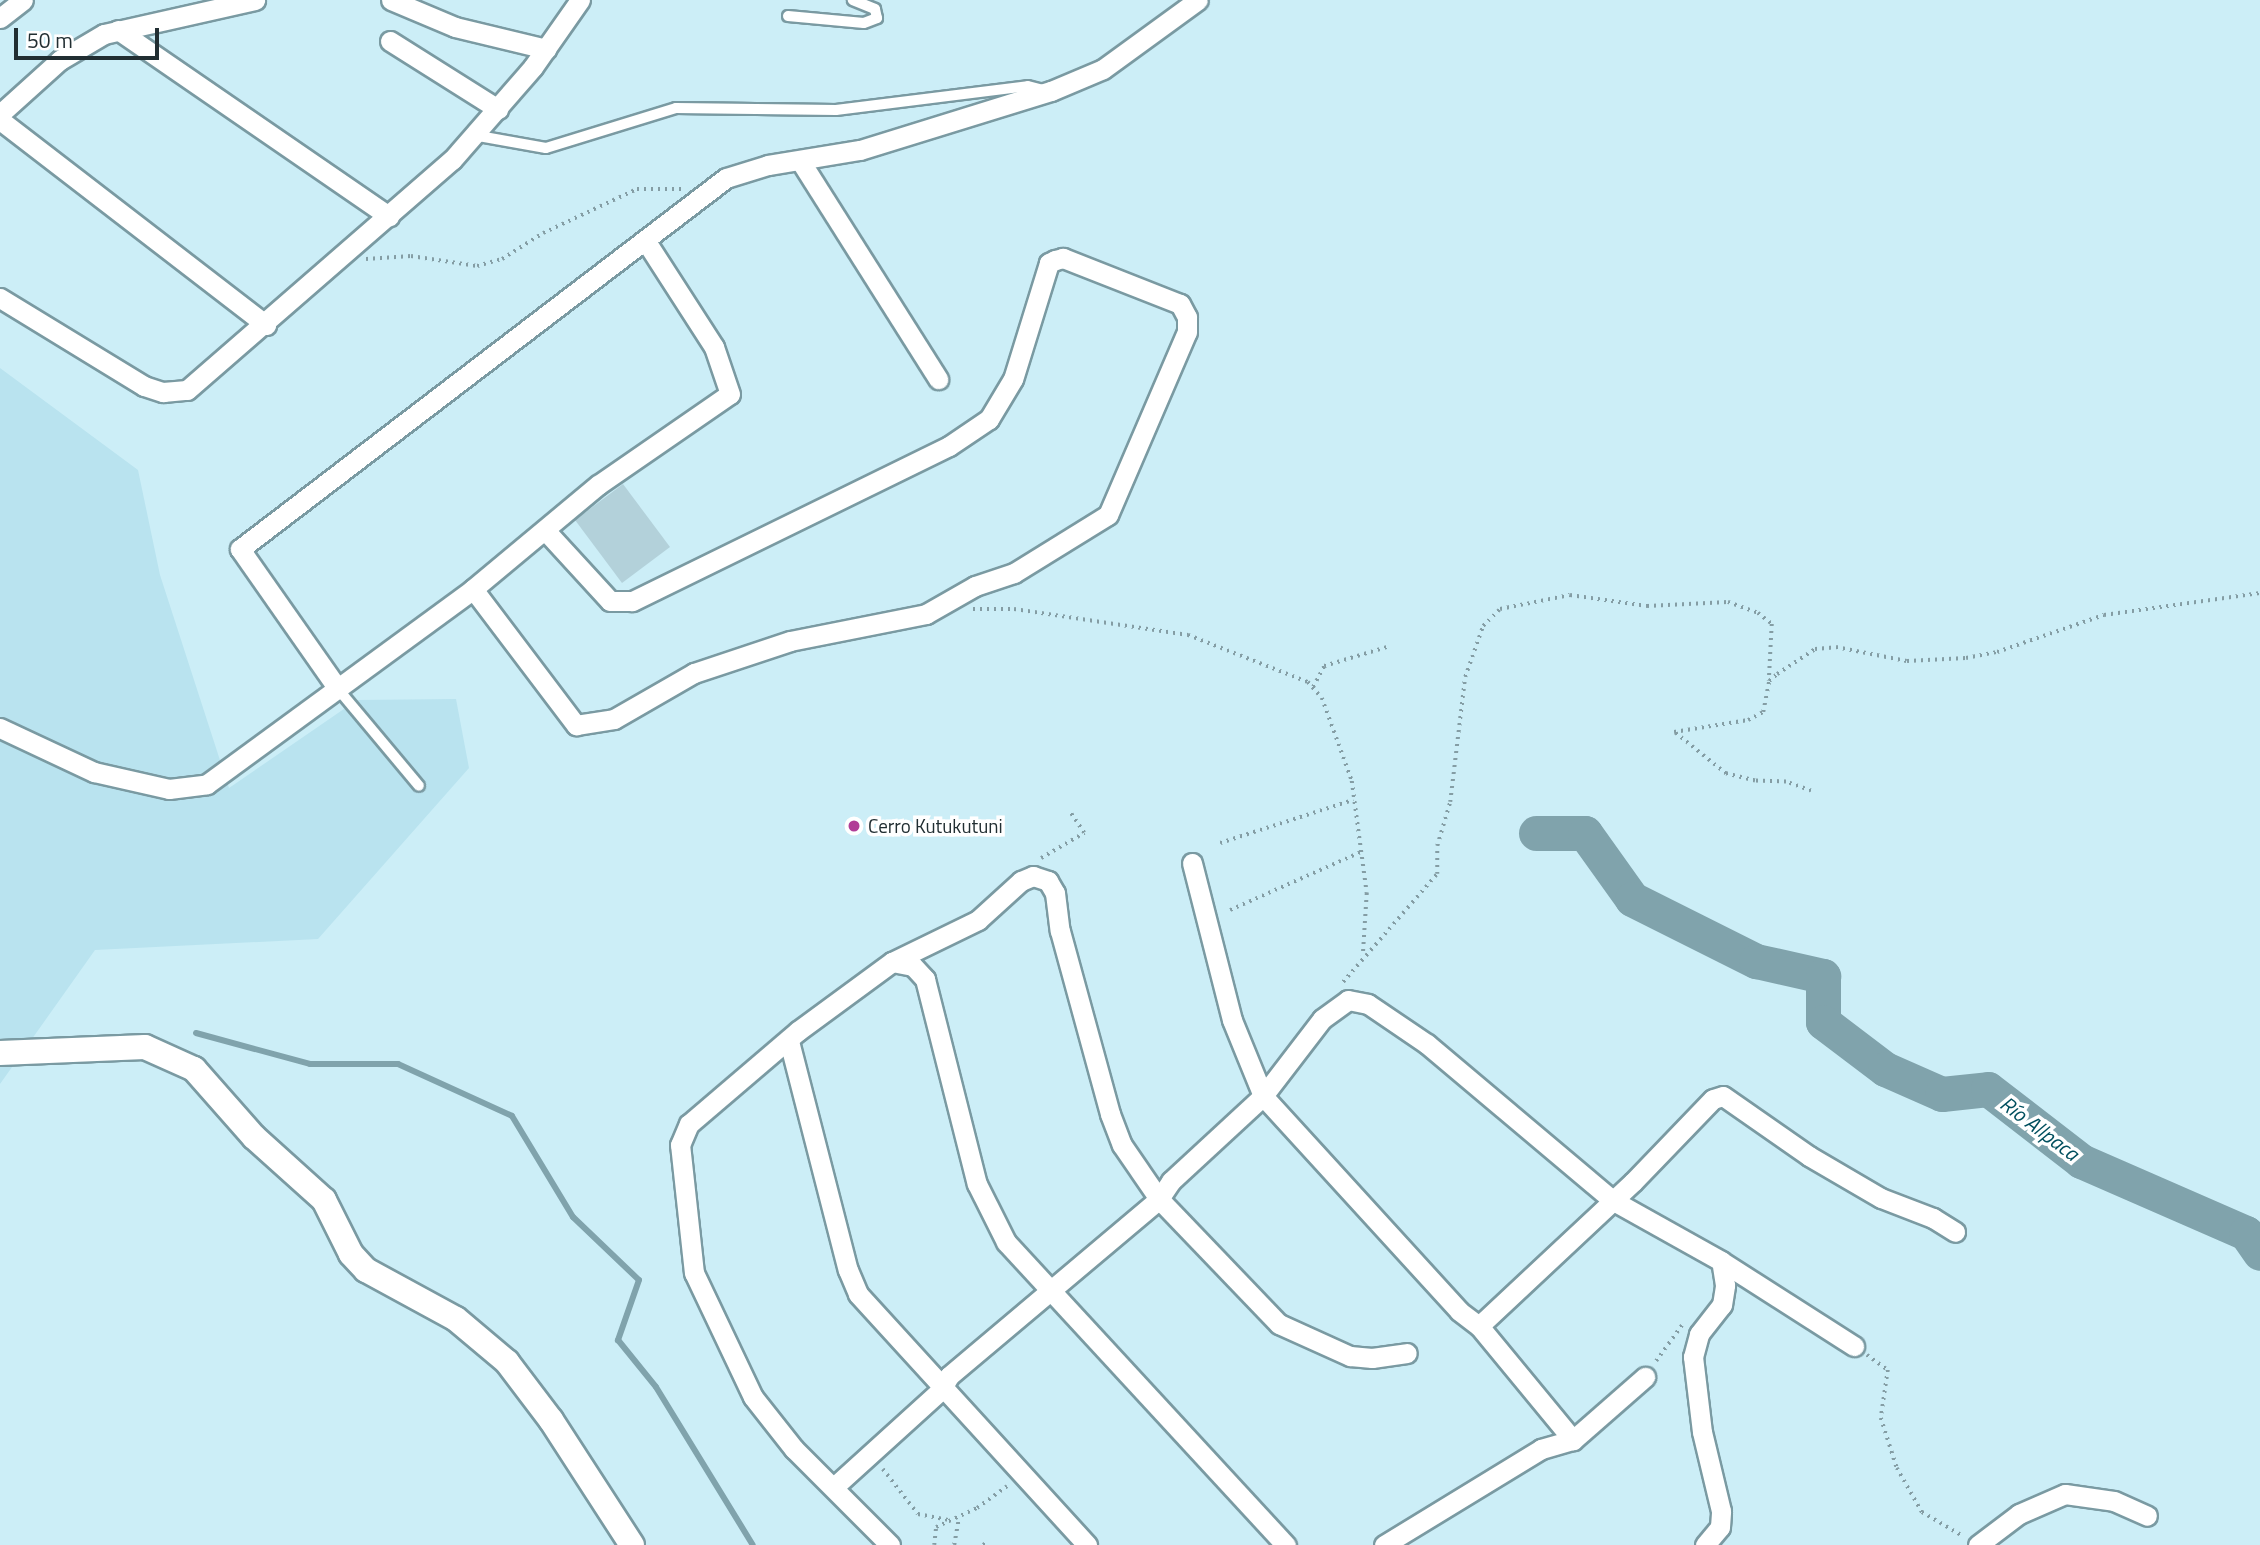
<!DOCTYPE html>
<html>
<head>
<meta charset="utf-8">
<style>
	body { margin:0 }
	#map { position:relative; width:2260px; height:1545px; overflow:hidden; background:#cceef7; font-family:"Titillium Web",sans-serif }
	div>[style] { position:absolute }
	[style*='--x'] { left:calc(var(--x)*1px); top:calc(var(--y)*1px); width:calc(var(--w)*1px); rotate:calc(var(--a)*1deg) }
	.built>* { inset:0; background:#b9e3ef }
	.green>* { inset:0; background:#b3d1da }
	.stream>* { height:6px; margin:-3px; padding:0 3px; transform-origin:3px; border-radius:3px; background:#80a3ac }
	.river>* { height:35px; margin:-17.5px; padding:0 17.5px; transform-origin:17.5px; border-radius:17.5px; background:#80a3ac }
	.path>* { height:3.5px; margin-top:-1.75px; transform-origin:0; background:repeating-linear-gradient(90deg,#849da4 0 2px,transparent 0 7px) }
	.roads { filter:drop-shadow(2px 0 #7a9aa2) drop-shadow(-2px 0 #7a9aa2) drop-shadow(0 2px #7a9aa2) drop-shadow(0 -2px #7a9aa2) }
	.service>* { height:10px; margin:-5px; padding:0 5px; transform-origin:5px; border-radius:5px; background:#fff }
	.minor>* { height:19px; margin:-9.5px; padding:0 9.5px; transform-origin:9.5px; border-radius:9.5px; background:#fff }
	.tertiary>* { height:24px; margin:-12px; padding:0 12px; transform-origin:12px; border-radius:12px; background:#fff }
	.dots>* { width:19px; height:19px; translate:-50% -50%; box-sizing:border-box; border:4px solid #fff; border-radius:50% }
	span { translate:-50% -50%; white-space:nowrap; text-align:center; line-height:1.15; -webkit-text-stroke:7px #fff; paint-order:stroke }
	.poi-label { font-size:19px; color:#212e32 }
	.left { translate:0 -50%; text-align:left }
	.water-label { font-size:21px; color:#004f5e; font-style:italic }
	.scale { position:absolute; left:14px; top:28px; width:145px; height:32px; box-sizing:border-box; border:4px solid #212e32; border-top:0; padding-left:9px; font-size:21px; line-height:24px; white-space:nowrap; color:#212e32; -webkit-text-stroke:5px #fff; paint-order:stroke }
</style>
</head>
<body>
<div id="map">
	<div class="built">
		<div style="clip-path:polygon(0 368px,138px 470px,160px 575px,229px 788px,357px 700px,456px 699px,469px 768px,318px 939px,95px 950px,0 1084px)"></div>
	</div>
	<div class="green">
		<div style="clip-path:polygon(623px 484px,670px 547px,622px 583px,575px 520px)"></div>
	</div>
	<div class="stream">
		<div style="--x:196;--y:1033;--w:118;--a:15.2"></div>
		<div style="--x:310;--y:1064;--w:88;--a:0"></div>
		<div style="--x:398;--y:1064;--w:125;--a:24.5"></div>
		<div style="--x:512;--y:1116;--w:118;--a:58.9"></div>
		<div style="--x:573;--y:1217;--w:91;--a:43.7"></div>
		<div style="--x:639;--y:1280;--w:64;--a:109.3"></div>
		<div style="--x:618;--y:1340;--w:60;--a:51"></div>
		<div style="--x:656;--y:1387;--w:185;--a:58.5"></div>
	</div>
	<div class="river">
		<div style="--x:1536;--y:833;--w:49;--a:0"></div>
		<div style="--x:1585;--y:833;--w:81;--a:54.5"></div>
		<div style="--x:1632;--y:899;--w:139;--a:26.6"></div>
		<div style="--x:1756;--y:961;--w:69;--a:12.6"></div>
		<div style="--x:1823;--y:976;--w:46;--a:90"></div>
		<div style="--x:1823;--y:1022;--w:78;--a:37.2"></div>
		<div style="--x:1885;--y:1069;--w:62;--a:23.7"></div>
		<div style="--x:1942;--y:1094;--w:46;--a:-6.2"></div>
		<div style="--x:1988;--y:1089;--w:118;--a:37.7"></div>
		<div style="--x:2081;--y:1161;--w:180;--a:23.6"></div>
		<div style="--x:2246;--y:1233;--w:24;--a:55"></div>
	</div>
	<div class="path">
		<div style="--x:366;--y:259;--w:45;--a:-3.8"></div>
		<div style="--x:411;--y:256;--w:67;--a:8.6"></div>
		<div style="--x:477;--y:266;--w:26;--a:-16"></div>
		<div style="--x:502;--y:259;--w:49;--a:-32.4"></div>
		<div style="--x:543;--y:233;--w:104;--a:-25.1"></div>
		<div style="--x:637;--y:189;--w:45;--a:0"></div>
		<div style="--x:973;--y:609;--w:41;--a:0"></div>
		<div style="--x:1014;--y:609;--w:176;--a:8.5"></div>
		<div style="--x:1188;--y:635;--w:129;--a:21.4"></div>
		<div style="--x:1308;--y:682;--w:21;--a:49"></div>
		<div style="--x:1322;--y:698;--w:88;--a:70.1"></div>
		<div style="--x:1352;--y:781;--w:113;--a:82.4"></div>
		<div style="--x:1367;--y:893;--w:63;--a:93.6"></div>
		<div style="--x:1313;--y:687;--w:24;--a:-62"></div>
		<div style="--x:1324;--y:666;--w:66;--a:-16.8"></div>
		<div style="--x:1811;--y:791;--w:27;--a:-160"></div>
		<div style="--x:1786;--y:782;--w:31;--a:-178"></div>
		<div style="--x:1755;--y:781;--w:30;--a:-166"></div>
		<div style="--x:1726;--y:774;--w:67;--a:-141.1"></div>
		<div style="--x:1674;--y:732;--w:75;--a:-9.2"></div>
		<div style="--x:1748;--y:720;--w:17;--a:-28"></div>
		<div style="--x:1763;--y:712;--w:32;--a:-79"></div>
		<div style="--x:1769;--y:681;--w:11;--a:-41"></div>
		<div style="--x:1777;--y:674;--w:45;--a:-33.3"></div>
		<div style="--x:1815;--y:649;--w:21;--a:-5"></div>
		<div style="--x:1836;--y:647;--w:72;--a:11.2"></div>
		<div style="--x:1907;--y:661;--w:59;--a:-2.9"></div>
		<div style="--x:1966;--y:658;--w:32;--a:-11"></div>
		<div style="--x:1997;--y:652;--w:113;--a:-19.1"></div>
		<div style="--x:2104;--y:615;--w:158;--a:-8"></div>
		<div style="--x:1220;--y:843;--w:140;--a:-17.9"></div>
		<div style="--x:1041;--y:858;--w:50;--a:-30.2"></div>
		<div style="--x:1084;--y:833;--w:25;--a:-124"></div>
		<div style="--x:1230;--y:910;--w:143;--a:-23.9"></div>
		<div style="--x:1343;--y:982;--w:143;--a:-49"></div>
		<div style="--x:1437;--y:874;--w:28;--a:-90"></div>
		<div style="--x:1437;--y:846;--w:46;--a:-73.5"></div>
		<div style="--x:1450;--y:802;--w:126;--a:-83.2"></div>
		<div style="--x:1465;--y:677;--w:54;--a:-70.6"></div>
		<div style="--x:1483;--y:626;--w:24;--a:-45"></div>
		<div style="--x:1500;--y:609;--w:71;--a:-11.3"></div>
		<div style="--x:1570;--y:595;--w:78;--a:8.1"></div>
		<div style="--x:1647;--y:606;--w:81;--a:-2.8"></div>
		<div style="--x:1728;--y:602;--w:32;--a:20"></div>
		<div style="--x:1758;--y:613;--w:18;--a:38"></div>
		<div style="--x:1772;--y:624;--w:57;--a:93"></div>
		<div style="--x:1867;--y:1355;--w:26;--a:36"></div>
		<div style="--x:1888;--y:1370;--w:49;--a:98.3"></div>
		<div style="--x:1881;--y:1418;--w:52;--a:72.3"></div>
		<div style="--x:1897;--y:1468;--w:51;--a:60.4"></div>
		<div style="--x:1922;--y:1512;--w:45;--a:30.5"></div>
		<div style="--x:1656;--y:1361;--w:44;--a:-54.2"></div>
		<div style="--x:883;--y:1469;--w:57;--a:52.1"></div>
		<div style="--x:918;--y:1514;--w:32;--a:11"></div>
		<div style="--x:934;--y:1545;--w:18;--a:-84"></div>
		<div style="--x:936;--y:1527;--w:45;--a:-24.9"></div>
		<div style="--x:977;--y:1508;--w:37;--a:-36"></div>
		<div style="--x:954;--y:1545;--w:27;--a:-80"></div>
		<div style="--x:983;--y:1545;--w:4;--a:-34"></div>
	</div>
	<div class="roads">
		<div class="service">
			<div style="--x:788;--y:16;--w:76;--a:5.3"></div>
			<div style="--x:864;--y:23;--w:14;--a:-21"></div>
			<div style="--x:877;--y:18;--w:9;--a:-103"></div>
			<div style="--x:875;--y:9;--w:24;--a:-158"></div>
			<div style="--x:473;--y:135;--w:74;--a:10.1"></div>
			<div style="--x:546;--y:148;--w:136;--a:-17.1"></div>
			<div style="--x:676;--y:108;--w:160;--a:0.7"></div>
			<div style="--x:836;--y:110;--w:193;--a:-7.1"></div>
			<div style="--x:1028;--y:86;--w:16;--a:15"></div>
			<div style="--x:338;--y:689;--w:126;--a:50.1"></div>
		</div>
		<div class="minor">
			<div style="--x:391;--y:0;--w:69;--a:22.9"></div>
			<div style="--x:455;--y:27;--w:94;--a:13.6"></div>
			<div style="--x:0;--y:18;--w:29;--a:-38"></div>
			<div style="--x:118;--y:30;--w:329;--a:34.5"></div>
			<div style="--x:390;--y:41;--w:128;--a:32.2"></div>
			<div style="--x:0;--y:114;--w:81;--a:-42"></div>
			<div style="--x:60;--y:60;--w:51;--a:-30.6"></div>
			<div style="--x:104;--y:34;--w:155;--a:-12.7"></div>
			<div style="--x:0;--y:120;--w:336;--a:37.6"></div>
			<div style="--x:801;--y:162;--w:257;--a:57.7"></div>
			<div style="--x:0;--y:298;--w:169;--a:31.4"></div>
			<div style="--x:144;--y:386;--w:20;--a:18"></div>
			<div style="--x:163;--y:392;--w:24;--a:-5"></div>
			<div style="--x:187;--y:390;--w:351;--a:-41"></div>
			<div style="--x:452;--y:160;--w:123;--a:-48.9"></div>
			<div style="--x:533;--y:67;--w:82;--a:-55"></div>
			<div style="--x:473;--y:589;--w:171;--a:52.9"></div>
			<div style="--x:576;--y:725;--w:38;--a:-9"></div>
			<div style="--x:614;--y:719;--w:92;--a:-29.9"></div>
			<div style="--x:694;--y:673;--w:101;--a:-18.4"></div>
			<div style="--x:790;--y:641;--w:139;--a:-11.2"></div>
			<div style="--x:926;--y:614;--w:56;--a:-29.7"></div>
			<div style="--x:975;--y:586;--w:41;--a:-18.4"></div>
			<div style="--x:1014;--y:573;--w:110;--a:-31.7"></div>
			<div style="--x:1108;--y:515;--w:199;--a:-66.7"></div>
			<div style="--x:1187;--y:332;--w:15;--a:-90"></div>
			<div style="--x:1187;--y:317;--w:15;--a:-118"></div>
			<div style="--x:1180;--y:304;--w:126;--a:-158.5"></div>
			<div style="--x:1063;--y:258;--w:8;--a:166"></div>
			<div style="--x:1055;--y:260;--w:7;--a:153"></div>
			<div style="--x:1049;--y:263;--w:121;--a:107.2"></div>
			<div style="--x:1013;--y:379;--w:47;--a:121"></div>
			<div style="--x:989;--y:419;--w:48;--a:146"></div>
			<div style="--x:949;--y:446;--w:353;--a:153.9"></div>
			<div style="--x:632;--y:601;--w:22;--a:180"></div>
			<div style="--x:610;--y:601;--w:96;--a:-132.5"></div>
			<div style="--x:338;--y:689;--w:171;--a:-125"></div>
			<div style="--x:240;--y:549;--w:611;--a:-37.36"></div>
			<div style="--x:726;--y:178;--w:44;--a:-17.2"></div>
			<div style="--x:768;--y:165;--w:93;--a:-9.3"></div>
			<div style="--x:860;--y:150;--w:200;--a:-17.2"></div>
			<div style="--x:1051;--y:91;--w:56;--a:-22.9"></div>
			<div style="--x:1103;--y:69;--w:117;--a:-36"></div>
			<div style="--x:0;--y:728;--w:104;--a:25.1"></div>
			<div style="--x:94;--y:772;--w:77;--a:12.8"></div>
			<div style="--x:169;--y:789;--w:38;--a:-7"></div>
			<div style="--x:207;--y:784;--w:330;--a:-36.2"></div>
			<div style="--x:473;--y:589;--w:163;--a:-39.8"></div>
			<div style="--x:598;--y:485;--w:160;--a:-34.6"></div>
			<div style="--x:730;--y:394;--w:50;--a:-108.8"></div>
			<div style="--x:714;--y:347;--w:124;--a:-122.8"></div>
			<div style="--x:1192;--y:863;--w:162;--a:75.7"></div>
			<div style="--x:1232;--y:1020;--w:82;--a:67.8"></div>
			<div style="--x:1263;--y:1096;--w:291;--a:47.6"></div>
			<div style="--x:1459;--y:1311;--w:25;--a:37"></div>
			<div style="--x:1479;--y:1326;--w:148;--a:50.5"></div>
			<div style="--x:892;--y:962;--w:21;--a:11"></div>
			<div style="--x:913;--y:966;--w:18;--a:47"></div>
			<div style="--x:925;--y:979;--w:211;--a:75.8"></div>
			<div style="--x:977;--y:1184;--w:65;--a:63.4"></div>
			<div style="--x:1006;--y:1242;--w:413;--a:47.3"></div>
			<div style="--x:789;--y:1041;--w:236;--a:75.6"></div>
			<div style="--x:848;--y:1270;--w:26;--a:67"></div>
			<div style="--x:858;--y:1294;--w:340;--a:47.6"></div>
			<div style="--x:1479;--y:1326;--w:211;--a:-43.1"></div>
			<div style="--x:1633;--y:1182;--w:115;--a:-46.1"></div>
			<div style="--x:1713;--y:1099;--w:10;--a:-17"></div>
			<div style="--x:1723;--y:1096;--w:105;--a:34.9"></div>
			<div style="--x:1809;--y:1156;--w:83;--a:30.3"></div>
			<div style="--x:1881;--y:1198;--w:56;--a:21"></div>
			<div style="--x:1933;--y:1218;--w:26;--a:32"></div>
			<div style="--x:835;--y:1486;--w:143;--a:-42.2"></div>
			<div style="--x:941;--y:1390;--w:16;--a:-60"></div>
			<div style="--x:949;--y:1376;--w:275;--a:-40.1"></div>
			<div style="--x:1159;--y:1199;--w:22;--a:-56"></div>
			<div style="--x:1171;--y:1181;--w:125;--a:-42.7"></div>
			<div style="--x:1263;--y:1096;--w:97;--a:-52.5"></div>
			<div style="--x:1322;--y:1019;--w:32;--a:-36"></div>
			<div style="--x:1348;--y:1000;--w:20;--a:11"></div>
			<div style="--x:1368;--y:1004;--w:71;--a:34.1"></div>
			<div style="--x:1427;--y:1044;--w:242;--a:40.1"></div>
			<div style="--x:1612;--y:1200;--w:125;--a:29.2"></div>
			<div style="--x:1721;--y:1261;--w:158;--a:32.6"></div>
			<div style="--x:890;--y:1545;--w:136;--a:-135"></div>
			<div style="--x:794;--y:1449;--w:66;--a:-128.3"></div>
			<div style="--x:753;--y:1397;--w:137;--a:-115.4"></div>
			<div style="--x:694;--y:1273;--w:129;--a:-96.2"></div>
			<div style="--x:680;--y:1145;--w:23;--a:-67"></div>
			<div style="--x:689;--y:1124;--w:143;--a:-40.5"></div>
			<div style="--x:798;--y:1031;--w:117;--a:-36.3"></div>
			<div style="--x:892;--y:962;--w:96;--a:-26"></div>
			<div style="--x:978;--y:920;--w:58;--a:-42.2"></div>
			<div style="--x:1021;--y:881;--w:13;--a:-23"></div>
			<div style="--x:1033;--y:876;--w:16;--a:18"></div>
			<div style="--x:1048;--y:881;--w:14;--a:60"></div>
			<div style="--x:1055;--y:893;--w:38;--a:83"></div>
			<div style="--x:1060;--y:931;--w:190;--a:74.7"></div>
			<div style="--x:1110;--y:1114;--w:33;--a:69"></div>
			<div style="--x:1122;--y:1145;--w:65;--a:55.6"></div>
			<div style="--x:1159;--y:1199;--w:173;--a:46.2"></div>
			<div style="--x:1279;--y:1324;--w:78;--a:24.3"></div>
			<div style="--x:1350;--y:1356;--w:22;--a:5"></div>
			<div style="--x:1372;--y:1358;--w:35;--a:-8"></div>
			<div style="--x:1384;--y:1545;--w:184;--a:-31.4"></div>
			<div style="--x:1541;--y:1449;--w:33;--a:-16"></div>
			<div style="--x:1573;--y:1440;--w:96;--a:-41.2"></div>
			<div style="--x:1705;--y:1545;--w:23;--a:-50"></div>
			<div style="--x:1720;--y:1527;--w:16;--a:-86"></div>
			<div style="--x:1721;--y:1511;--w:81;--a:-103.5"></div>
			<div style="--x:1702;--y:1432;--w:76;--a:-96.8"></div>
			<div style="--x:1693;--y:1357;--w:24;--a:-75"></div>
			<div style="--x:1699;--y:1334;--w:37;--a:-52"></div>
			<div style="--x:1722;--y:1305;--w:20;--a:-81"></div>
			<div style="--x:1725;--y:1285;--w:24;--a:-99"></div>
			<div style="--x:1978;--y:1545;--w:51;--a:-37.1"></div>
			<div style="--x:2019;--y:1514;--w:50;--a:-23.5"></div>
			<div style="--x:2065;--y:1494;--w:49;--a:8.1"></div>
			<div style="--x:2114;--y:1501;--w:36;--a:24"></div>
		</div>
		<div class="tertiary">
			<div style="--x:0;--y:1053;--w:145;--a:-2.4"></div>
			<div style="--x:145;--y:1047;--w:54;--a:24.2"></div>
			<div style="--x:194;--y:1069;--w:91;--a:48.6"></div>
			<div style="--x:254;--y:1137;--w:94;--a:42"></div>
			<div style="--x:324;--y:1200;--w:60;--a:63.4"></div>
			<div style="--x:351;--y:1254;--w:22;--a:47"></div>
			<div style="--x:366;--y:1270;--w:102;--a:28.6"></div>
			<div style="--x:456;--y:1319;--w:67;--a:40.1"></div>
			<div style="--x:507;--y:1362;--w:73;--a:52.8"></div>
			<div style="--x:551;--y:1420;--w:149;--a:57.1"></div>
		</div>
	</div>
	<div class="dots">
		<div style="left:854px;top:826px;background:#b13d97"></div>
	</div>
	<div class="poi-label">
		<span class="left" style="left:868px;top:826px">Cerro Kutukutuni</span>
	</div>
	<div class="water-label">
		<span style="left:2040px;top:1128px;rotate:37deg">Río Allpaca</span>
	</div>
	<div class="scale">50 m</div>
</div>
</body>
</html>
